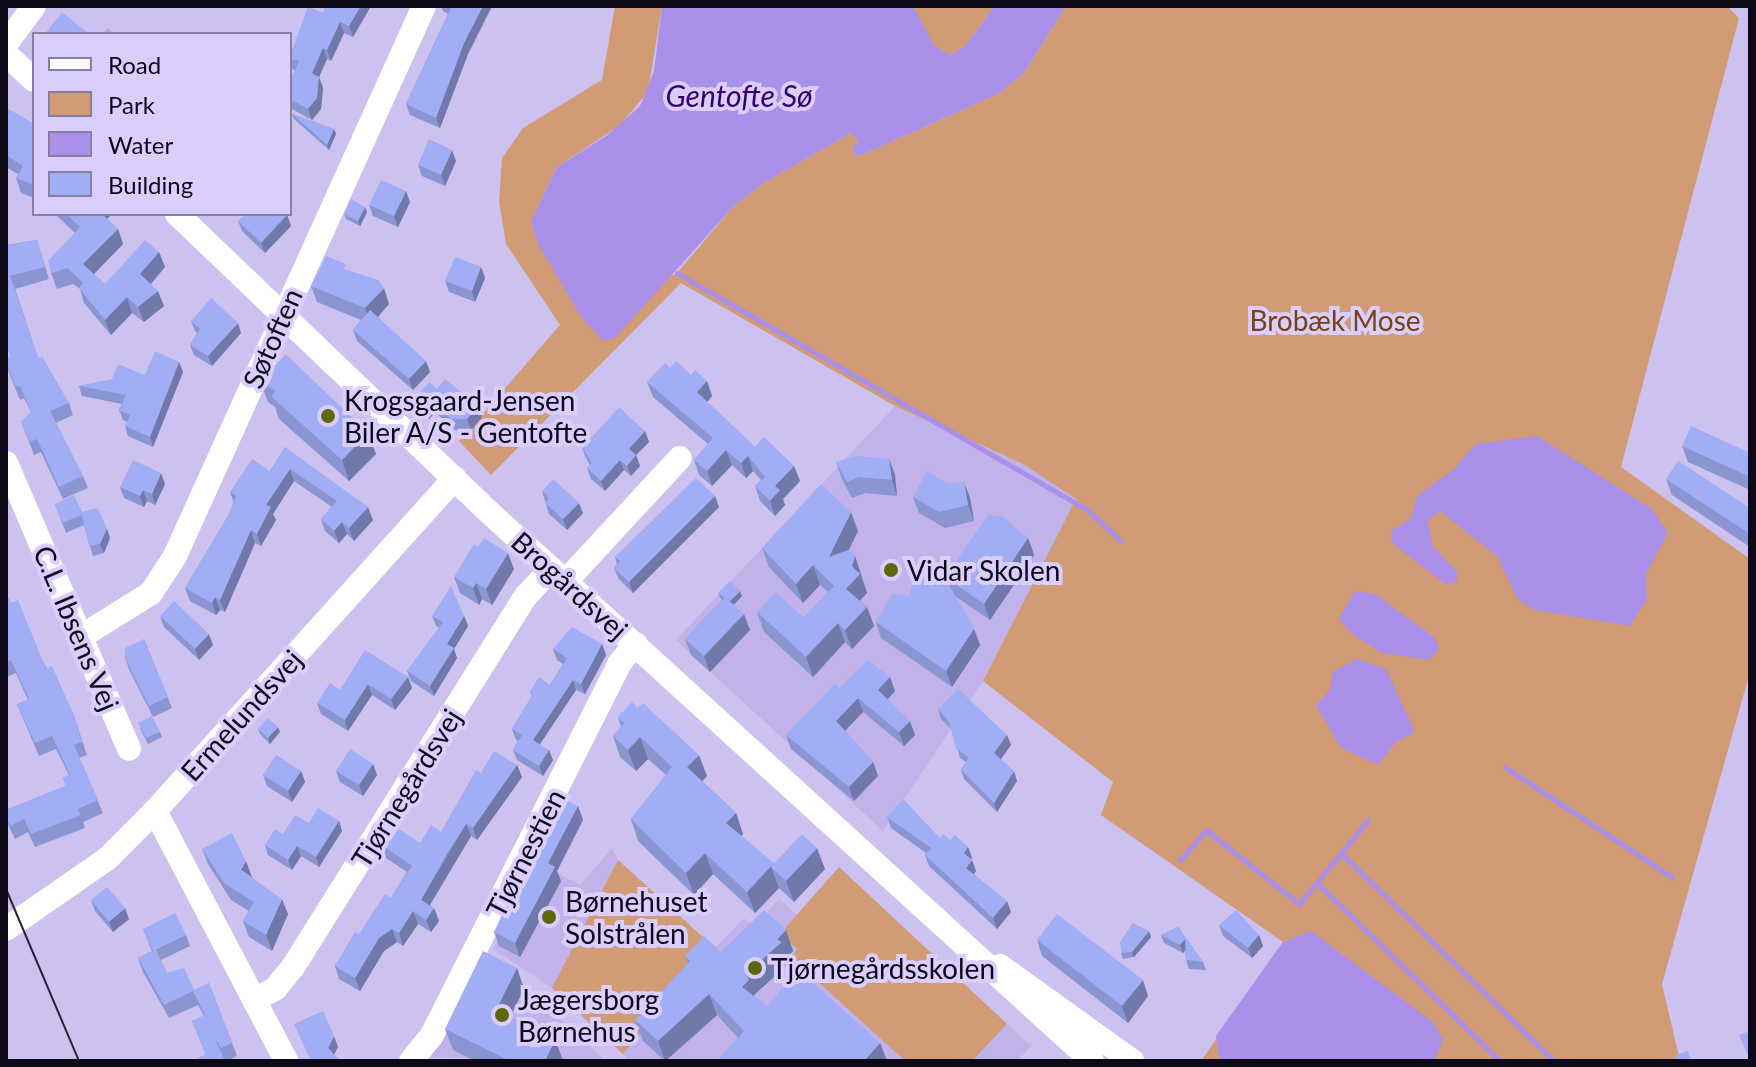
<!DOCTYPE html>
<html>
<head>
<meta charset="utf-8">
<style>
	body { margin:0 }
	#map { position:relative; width:1756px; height:1067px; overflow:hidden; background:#cdc1f0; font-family:Lato,sans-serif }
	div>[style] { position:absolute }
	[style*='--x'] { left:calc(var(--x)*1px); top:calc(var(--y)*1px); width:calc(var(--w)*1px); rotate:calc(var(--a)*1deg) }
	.built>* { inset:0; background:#c1b3e9 }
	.green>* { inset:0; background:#d19b75 }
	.water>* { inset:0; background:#aa90e9 }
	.stream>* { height:5px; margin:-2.5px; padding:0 2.5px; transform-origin:2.5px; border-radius:2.5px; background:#aa90e9 }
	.minor>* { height:24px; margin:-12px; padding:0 12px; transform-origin:12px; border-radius:12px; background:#fff }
	.tram>* { height:2px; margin:-1px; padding:0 1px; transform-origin:1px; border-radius:1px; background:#282337 }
	.wall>* { inset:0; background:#8a95d2 }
	.shaded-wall>* { inset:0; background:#7179ab }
	.building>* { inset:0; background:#a1adf4 }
	.dots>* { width:22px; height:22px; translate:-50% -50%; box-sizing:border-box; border:4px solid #dacefe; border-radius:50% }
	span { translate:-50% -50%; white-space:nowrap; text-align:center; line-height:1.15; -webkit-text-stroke:8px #dacefe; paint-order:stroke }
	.park-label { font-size:28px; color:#784212 }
	.street-label { font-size:28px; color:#0e0919 }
	.poi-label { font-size:28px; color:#0e0919 }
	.left { translate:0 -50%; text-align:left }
	.water-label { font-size:30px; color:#36006e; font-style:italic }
	.frame { position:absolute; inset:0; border:8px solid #0e0919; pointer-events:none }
	.legend { position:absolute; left:32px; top:32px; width:260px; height:184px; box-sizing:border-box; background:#dacefe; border:2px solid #887fa2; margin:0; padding:10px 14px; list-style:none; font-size:24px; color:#0e0919 }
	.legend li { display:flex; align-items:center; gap:16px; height:40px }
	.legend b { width:40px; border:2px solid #887fa2 }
</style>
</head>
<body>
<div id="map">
	<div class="built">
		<div style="clip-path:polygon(895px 406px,1023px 464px,1076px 499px,983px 681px,883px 831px,676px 640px)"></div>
		<div style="clip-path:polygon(612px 848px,618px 860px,715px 948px,744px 918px,754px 927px,779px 899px,797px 915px,839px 867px,1031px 1046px,1017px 1061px,630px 1061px,552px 988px,493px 949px,538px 863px,580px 885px)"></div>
		<div style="clip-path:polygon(479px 956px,511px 974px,606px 1061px,427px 1057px)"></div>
	</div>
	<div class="green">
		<div style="clip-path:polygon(615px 6px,662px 6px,648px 92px,619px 126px,557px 167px,531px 221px,582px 318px,677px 273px,733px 207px,762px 184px,851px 133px,859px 141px,852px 148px,857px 157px,998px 94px,1024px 73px,1066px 6px,1727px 6px,1739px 18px,1621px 467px,1750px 559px,1750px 672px,1662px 984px,1680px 1061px,1201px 1061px,1283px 942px,1101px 815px,1113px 782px,983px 681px,1076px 499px,1023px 464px,895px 406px,681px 283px,491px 475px,459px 441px,560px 325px,506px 244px,499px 201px,502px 158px,523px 128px,602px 80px)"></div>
		<div style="clip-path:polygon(913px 6px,995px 6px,964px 47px,951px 55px,935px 48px)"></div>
		<div style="clip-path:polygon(618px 860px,716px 949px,623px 1054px,552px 988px)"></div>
		<div style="clip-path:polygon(839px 867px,1007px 1024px,972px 1061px,905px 1061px,791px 957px,798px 949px,780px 934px)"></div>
	</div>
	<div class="water">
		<div style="clip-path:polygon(662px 6px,913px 6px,935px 47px,951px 55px,964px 47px,995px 6px,1066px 6px,1024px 73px,998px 94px,857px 157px,852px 148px,859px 141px,851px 133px,762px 184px,733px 207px,615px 338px,603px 341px,582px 318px,538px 244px,531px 221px,557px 167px,606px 136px,640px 106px,654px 71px)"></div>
		<div style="clip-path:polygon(1537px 436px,1652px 509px,1668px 533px,1646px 574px,1647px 599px,1630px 626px,1535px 610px,1518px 600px,1497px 556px,1440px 511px,1428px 520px,1432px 545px,1457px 572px,1457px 582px,1445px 584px,1392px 543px,1391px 531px,1411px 518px,1417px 496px,1453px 470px,1476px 444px)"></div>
		<div style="clip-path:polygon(1355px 591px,1375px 594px,1435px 638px,1439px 649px,1429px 660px,1382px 653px,1352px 634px,1339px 619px)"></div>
		<div style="clip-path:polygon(1357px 659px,1386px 669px,1415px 732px,1395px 743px,1378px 765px,1340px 747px,1316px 705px,1330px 690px,1333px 672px)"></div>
		<div style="clip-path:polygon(1311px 931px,1434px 1023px,1443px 1040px,1434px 1061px,1220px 1061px,1216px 1036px,1283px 942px)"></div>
	</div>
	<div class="stream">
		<div style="--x:677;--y:273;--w:472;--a:30"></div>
		<div style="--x:1086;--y:509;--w:47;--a:42.4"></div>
		<div style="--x:1505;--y:767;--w:200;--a:33.4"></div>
		<div style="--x:1343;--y:855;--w:295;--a:44.3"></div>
		<div style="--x:1180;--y:860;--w:40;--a:-49"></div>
		<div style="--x:1206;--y:830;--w:119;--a:38.5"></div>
		<div style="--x:1299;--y:904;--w:109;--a:-50.6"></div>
		<div style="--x:1318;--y:884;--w:254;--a:44.2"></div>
	</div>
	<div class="minor">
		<div style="--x:6;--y:44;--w:47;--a:-53.6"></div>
		<div style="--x:6;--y:54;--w:38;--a:43"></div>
		<div style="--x:177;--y:214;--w:418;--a:43.7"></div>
		<div style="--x:479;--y:503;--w:829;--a:42.31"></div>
		<div style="--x:6;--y:463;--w:311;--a:66.7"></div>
		<div style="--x:565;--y:582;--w:169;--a:-47.2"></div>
		<div style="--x:82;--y:636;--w:81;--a:-31.9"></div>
		<div style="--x:151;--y:593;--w:44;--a:-57"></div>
		<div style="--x:175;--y:556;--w:604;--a:-65.64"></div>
		<div style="--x:155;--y:811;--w:282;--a:62.3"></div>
		<div style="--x:6;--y:929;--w:124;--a:-34.8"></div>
		<div style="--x:108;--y:858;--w:66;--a:-45"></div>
		<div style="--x:155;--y:811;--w:448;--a:-48"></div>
		<div style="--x:1000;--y:966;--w:163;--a:35.7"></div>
		<div style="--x:254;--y:1000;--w:24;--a:-28"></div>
		<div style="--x:275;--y:989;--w:28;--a:-51"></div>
		<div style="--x:293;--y:967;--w:438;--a:-57.9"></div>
		<div style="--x:526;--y:596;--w:37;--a:-47"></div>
		<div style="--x:411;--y:1061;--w:33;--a:-51"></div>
		<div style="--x:432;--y:1035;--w:415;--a:-63.2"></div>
		<div style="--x:619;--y:664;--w:26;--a:-50"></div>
	</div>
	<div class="tram">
		<div style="--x:6;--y:889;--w:187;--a:67"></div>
	</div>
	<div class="wall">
		<div style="clip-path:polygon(326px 6px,371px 6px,353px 37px,344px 33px,331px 61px,327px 59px,319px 77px,323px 88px,321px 109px,312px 120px,290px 108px,290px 82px,295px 70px,293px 70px,290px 62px,290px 56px,323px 13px)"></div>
		<div style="clip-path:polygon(441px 6px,492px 6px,468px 54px,440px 128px,410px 115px,406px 104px,448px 14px,443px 11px)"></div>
		<div style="clip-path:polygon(6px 108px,34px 124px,34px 198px,21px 193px,16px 178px,18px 174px,6px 167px)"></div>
		<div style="clip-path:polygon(292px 114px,334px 129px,336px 134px,329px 150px,294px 119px)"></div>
		<div style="clip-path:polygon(456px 161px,445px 186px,422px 176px,418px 165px)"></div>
		<div style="clip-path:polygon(410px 202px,398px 227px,373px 216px,369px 205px)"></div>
		<div style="clip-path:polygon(367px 212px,360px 226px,346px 219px,344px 214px)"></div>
		<div style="clip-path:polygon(55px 214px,112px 214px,107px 219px,118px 229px,123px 244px,94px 274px,105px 284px,159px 252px,165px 267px,151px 284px,164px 306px,144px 322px,132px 313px,111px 335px,84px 303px,80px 289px,73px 284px,57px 289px,51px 273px,75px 233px)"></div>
		<div style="clip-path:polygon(287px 215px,291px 226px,265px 253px,242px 231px,238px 221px)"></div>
		<div style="clip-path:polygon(37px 240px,49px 279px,15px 289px,38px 358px,69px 403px,73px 415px,56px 423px,83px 476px,88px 488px,63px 499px,41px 452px,34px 455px,26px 434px,21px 422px,31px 412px,24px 398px,20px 400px,6px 365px,10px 356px,6px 245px)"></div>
		<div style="clip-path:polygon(481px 267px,485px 278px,475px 302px,449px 292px,445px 281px)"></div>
		<div style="clip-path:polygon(311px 286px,389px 304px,378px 317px,430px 372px,413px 390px,357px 341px,353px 330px,361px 320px,317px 302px)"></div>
		<div style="clip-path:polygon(191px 321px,241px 333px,212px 366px,194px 355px,190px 345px,197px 333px,195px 331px)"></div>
		<div style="clip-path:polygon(179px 362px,183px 372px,153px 447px,128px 436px,125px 426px,127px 422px,123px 420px,119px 410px,122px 404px,82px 396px,79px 386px,145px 375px)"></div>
		<div style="clip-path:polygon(670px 368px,707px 381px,712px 396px,707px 402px,755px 447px,794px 466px,800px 481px,783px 499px,785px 505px,775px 516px,760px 501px,755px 486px,761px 480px,753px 471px,746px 478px,732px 465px,712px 486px,699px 475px,694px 460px,708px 444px,653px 397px,647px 382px)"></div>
		<div style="clip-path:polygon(260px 381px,376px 454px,349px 481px,279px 419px,275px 407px,268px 402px)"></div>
		<div style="clip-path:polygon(437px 389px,482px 417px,471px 430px,455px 430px,435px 412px,429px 419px,418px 409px,414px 398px)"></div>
		<div style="clip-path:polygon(645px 431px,649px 442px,636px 455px,640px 466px,631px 476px,624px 470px,605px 491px,591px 479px,587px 468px,590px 465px,586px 458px,582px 448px)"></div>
		<div style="clip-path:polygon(1682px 446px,1750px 453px,1750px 490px,1688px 462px)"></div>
		<div style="clip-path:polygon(285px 447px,373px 520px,354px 541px,347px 534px,339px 543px,325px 531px,321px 519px,332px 507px,294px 481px,273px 514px,276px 520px,261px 546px,255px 543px,225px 612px,220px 610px,216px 615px,190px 601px,185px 588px,228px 516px,234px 503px,230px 492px,270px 471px)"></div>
		<div style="clip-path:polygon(889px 459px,895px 475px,897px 496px,865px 493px,852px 498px,842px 479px,836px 462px)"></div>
		<div style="clip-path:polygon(1666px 479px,1750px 508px,1750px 547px,1672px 495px)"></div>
		<div style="clip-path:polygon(165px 484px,155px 505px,147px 501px,144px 507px,124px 498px,120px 487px)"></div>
		<div style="clip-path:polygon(542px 491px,583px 513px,567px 530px,549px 514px)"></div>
		<div style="clip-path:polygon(715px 496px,719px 507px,633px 593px,618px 578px,614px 568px,617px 564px,615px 557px)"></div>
		<div style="clip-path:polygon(913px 497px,970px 498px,974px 521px,945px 528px,919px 513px)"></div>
		<div style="clip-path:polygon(55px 504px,82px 512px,107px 529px,110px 538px,104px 553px,93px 556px,84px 525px,66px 533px)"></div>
		<div style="clip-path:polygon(858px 531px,848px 550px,855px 556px,867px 593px,860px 601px,867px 607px,874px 626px,852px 649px,845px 642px,813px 677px,764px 632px,757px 612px,804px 618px,828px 592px,820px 585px,803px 603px,769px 567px,762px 548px)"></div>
		<div style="clip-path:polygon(1028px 538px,1034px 555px,990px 620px,955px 596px,974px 629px,980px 645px,952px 687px,881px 638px,876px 622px,909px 596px,939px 586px,945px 577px)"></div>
		<div style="clip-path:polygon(514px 569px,492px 605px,482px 599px,479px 605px,460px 593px,454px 577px)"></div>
		<div style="clip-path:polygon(718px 593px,742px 596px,734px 605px,750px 630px,710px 672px,691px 655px,685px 639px,722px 600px)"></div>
		<div style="clip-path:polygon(6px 599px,73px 713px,87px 755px,79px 758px,103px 813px,83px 822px,85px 828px,35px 847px,28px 832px,15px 839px,6px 820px,6px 810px,66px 786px,63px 778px,69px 775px,56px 749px,39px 756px,17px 704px,28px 700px,16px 673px,6px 677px)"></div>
		<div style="clip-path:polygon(160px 616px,213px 645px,199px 660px,164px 627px)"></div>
		<div style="clip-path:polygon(432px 616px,464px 616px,468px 626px,454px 649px,457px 658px,434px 696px,411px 681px,407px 671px,439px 628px,436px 626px)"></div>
		<div style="clip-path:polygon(144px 639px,172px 708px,153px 717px,129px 669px,125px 658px)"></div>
		<div style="clip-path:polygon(602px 644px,606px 655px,585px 694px,576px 690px,540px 744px,553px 760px,543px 776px,517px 760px,513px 750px,518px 741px,516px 740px,512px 729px,532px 696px,530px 691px,550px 685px,563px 664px,557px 660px,553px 649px)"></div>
		<div style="clip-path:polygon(408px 677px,412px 688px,395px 710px,372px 695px,348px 731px,321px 714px,317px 703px,340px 690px)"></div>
		<div style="clip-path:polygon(890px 677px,895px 691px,888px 699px,915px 735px,904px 746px,863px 712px,845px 731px,873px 762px,878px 776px,854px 801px,791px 749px,786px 735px,839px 688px)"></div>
		<div style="clip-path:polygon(938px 709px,1007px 735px,1011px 745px,1001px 759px,1017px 781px,997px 812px,964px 779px,961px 770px,966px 762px,960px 758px,952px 730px,941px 719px)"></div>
		<div style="clip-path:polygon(618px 717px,707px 776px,702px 781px,736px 813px,743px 834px,741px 836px,774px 864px,825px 869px,794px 902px,779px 888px,755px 913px,713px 874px,694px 895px,638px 841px,631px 819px,666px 775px,648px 759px,636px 771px,620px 757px,613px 736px,621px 727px)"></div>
		<div style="clip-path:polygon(140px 728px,160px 732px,162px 737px,148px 744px)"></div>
		<div style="clip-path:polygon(258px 729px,280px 732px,270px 744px,260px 734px)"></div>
		<div style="clip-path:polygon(373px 764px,377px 775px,363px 796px,340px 782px,336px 771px)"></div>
		<div style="clip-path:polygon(517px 765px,522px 777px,477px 840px,471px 836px,430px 905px,434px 908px,439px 921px,431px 932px,418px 924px,403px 946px,397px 942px,384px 951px,360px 991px,339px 979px,335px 966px,359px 934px,391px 898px,407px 872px,386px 858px,382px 845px,420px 843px,441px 832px,481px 773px)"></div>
		<div style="clip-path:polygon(301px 771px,305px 782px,292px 802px,267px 786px,263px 775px)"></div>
		<div style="clip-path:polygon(578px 806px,583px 820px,557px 871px,561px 881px,520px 957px,499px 946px,494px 932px)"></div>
		<div style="clip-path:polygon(887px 817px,940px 838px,968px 847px,972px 858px,971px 859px,976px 871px,974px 874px,1011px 912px,997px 929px,929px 866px,925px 855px,926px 853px,891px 828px)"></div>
		<div style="clip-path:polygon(339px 821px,342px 831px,319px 867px,301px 856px,292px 870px,268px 855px,265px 845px,283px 834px,309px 823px)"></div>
		<div style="clip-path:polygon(202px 849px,252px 877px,288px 914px,272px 951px,249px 937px,243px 921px,249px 911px,231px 900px,208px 864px)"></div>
		<div style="clip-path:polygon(91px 900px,129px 919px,113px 932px,95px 911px)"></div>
		<div style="clip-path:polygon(1219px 925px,1259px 935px,1263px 946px,1252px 958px,1223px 936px)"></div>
		<div style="clip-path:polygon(1178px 927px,1203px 962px,1206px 970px,1189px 969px,1186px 960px,1185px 950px,1183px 953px,1164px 943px,1161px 935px)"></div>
		<div style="clip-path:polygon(143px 929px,186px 935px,190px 946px,161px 960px,167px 973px,194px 990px,209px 983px,237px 1056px,226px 1061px,206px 1055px,192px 1021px,204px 1016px,198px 1005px,169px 1018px,143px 972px,138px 958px,152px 951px)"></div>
		<div style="clip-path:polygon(786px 930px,793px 951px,787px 957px,789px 963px,754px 995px,754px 996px,767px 1006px,880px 1043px,887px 1061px,717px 1061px,738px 1038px,717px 1015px,666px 1061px,665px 1061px,643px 1041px,635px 1020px,688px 963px,685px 956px,721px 952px)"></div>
		<div style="clip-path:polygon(1151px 937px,1134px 957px,1123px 959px,1121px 953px)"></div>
		<div style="clip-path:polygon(1037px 940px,1148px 996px,1128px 1023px,1042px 956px)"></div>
		<div style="clip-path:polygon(517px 968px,524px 989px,510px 1017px,555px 1040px,563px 1061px,475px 1061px,453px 1050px,445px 1029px)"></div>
	</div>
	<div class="shaded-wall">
		<div style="clip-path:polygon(361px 6px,371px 6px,353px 37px,349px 26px)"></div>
		<div style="clip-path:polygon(483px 6px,492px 6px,468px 54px,440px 128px,436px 118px,464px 43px)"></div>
		<div style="clip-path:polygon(340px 22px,344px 33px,331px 61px,327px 50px)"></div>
		<div style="clip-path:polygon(323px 48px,327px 59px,316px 84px,312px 73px)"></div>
		<div style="clip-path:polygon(319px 77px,323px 88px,321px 109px,312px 120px,308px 109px)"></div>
		<div style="clip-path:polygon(334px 129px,336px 134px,329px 150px,327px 145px)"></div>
		<div style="clip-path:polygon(452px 150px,456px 161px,445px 186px,441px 175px)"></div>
		<div style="clip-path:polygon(406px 191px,410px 202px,398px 227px,394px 216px)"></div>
		<div style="clip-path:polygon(365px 207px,367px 212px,360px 226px,358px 221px)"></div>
		<div style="clip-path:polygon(99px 214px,112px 214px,102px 224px)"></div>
		<div style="clip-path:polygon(287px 215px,291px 226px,265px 253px,261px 243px)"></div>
		<div style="clip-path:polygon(118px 229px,123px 244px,89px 279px,83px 264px)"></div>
		<div style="clip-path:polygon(159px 252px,165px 267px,146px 289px,140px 274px)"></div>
		<div style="clip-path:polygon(481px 267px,485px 278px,475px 302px,472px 291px)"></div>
		<div style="clip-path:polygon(384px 288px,389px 304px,371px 324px,365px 308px)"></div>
		<div style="clip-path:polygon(158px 291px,164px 306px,144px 322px,138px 307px)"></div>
		<div style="clip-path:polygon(127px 297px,132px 313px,111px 335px,105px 320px)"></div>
		<div style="clip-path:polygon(238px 323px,241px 333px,212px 366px,208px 356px)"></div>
		<div style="clip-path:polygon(426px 361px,430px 372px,413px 390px,409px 379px)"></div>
		<div style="clip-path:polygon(179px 362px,183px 372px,153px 447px,150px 437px)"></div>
		<div style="clip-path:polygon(707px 381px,712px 396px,703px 407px,697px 392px)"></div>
		<div style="clip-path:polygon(431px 401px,435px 412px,429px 419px,425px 408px)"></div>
		<div style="clip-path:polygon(478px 406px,482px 417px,471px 430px,467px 419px)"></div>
		<div style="clip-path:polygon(645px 431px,649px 442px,636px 455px,640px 466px,631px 476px,627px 466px,629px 449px)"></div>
		<div style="clip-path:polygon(368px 433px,376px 454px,349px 481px,342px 460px)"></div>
		<div style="clip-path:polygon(726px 450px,732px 465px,712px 486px,707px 471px)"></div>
		<div style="clip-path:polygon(748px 456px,753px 471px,746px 478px,741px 463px)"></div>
		<div style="clip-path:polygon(889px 459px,895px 475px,897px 496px,892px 480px)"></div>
		<div style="clip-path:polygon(620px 460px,624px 470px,605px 491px,601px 481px)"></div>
		<div style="clip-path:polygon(794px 466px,800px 481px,783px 499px,785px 505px,775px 516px,770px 501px,775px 486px)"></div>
		<div style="clip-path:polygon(290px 469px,294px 481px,273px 514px,276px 520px,261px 546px,257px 534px,266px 505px)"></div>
		<div style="clip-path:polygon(161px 473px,165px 484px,155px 505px,152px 494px)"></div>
		<div style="clip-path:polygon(964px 482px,970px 498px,974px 521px,968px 505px)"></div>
		<div style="clip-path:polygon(143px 490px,147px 501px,144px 507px,140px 496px)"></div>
		<div style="clip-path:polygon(715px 496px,719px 507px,633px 593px,629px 582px)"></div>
		<div style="clip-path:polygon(579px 503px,583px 513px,567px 530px,563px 519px)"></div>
		<div style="clip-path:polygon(368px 507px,373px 520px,354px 541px,349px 528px)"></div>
		<div style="clip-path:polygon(851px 512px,858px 531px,836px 576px,829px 557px)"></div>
		<div style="clip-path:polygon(342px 522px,347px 534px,339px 543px,334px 531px)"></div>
		<div style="clip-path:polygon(107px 529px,110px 538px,104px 553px,100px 544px)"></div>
		<div style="clip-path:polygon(251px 530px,255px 543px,225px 612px,220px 600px)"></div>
		<div style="clip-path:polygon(1028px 538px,1034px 555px,990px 620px,984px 604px)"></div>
		<div style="clip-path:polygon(508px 553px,514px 569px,492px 605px,486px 589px)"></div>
		<div style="clip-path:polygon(855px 556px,867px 593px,853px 608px,846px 589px)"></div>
		<div style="clip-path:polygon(813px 565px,820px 585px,803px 603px,796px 584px)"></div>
		<div style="clip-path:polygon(476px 583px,482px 599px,479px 605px,473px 588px)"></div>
		<div style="clip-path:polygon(740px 591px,742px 596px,730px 608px,728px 603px)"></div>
		<div style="clip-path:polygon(215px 597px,220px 610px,216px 615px,212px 603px)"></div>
		<div style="clip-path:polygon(867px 607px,874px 626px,852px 649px,845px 630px)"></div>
		<div style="clip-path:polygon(744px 614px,750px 630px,710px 672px,704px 656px)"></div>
		<div style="clip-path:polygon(464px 616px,468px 626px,454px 649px,457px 658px,434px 696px,430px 686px,447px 644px)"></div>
		<div style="clip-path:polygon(838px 623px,845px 642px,813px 677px,806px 657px)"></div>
		<div style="clip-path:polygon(974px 629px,980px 645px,952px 687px,946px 671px)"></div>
		<div style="clip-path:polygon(209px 634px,213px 645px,199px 660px,195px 649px)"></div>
		<div style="clip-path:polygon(602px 644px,606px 655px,585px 694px,581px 684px)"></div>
		<div style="clip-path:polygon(408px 677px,412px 688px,395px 710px,391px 699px)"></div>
		<div style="clip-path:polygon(890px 677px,895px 691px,883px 704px,878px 690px)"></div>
		<div style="clip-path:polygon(573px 680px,576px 690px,536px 750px,533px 740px)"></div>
		<div style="clip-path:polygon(368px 684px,372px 695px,348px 731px,345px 720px)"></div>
		<div style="clip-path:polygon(858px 698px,863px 712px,841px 735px,836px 721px)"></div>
		<div style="clip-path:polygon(910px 721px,915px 735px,904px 746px,899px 732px)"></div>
		<div style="clip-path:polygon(278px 727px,280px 732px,270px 744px,268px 738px)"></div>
		<div style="clip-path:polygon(1007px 735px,1011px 745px,998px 763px,994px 753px)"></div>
		<div style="clip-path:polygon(640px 737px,648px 759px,636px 771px,628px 750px)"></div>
		<div style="clip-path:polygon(549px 750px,553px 760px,543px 776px,539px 766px)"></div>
		<div style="clip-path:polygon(699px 755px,707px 776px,695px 789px,687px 767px)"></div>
		<div style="clip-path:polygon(873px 762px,878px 776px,854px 801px,849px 787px)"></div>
		<div style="clip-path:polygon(373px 764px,377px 775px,363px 796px,359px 785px)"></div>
		<div style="clip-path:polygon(517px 765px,522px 777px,477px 840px,473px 828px)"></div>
		<div style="clip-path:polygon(301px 771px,305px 782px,292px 802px,288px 791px)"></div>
		<div style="clip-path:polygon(1014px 771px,1017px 781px,997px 812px,994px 803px)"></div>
		<div style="clip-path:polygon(578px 806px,583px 820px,557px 871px,561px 881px,520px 957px,515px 943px,548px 863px)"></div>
		<div style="clip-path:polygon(736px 813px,743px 834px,734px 844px,726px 823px)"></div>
		<div style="clip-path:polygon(339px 821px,342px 831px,319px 867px,316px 857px)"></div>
		<div style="clip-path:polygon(466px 824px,471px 836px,425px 913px,421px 900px)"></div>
		<div style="clip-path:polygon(297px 846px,301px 856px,292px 870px,288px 860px)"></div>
		<div style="clip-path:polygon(968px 847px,972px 858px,968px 863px,964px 853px)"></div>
		<div style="clip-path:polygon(817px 848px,825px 869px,794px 902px,786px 881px)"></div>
		<div style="clip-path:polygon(705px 853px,713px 874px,694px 895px,686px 873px)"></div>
		<div style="clip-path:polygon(972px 860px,976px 871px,969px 879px,966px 868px)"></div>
		<div style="clip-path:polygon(246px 861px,252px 877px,241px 870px)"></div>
		<div style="clip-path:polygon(774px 863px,771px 867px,779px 888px,755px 913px,747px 892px)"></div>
		<div style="clip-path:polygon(282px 899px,288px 914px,272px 951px,266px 935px)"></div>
		<div style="clip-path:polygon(1007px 901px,1011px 912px,997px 929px,993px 918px)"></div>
		<div style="clip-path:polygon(125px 908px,129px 919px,113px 932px,109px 922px)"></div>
		<div style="clip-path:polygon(434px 908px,439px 921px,431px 932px,426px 920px)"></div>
		<div style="clip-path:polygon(413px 911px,418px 924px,403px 946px,399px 933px)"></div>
		<div style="clip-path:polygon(392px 929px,397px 942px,384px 951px,360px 991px,355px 978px,379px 938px)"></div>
		<div style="clip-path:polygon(786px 930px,793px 951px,787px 957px,789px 963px,754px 995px,756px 1002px,742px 987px,746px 974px)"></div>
		<div style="clip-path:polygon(1149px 931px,1151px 937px,1134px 957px,1132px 952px)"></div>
		<div style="clip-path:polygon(1259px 935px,1263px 946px,1252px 958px,1248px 948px)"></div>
		<div style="clip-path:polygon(1185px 939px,1188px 947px,1183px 953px,1180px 945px)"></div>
		<div style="clip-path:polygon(517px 968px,524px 989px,503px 1031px,496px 1010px)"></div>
		<div style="clip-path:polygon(1143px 980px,1148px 996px,1128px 1023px,1122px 1006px)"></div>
		<div style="clip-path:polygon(709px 994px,717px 1015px,665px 1061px,658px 1041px)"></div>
		<div style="clip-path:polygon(334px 1036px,338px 1047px,332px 1059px,328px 1048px)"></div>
		<div style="clip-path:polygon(555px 1040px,563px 1061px,545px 1061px)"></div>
		<div style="clip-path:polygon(880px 1043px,887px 1061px,864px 1061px)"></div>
	</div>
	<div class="building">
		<div style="clip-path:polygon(326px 6px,361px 6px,349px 26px,340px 22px,327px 50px,323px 48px,312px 73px,319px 77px,317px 98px,308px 109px,290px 99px,290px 82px,299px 61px,290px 59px,290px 56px,308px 7px,323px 13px)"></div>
		<div style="clip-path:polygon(452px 6px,483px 6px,464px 43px,436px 118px,406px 104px)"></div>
		<div style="clip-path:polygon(62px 12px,89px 34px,45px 34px)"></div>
		<div style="clip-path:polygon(108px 28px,114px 34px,103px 34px)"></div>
		<div style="clip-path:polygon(6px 108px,34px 124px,34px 185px,16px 178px,23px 166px,6px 155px)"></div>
		<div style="clip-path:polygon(292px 114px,334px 129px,327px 145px)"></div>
		<div style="clip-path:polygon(429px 139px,452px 150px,441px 175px,418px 165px)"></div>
		<div style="clip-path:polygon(381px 180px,406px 191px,394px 216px,369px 205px)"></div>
		<div style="clip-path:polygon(351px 199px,365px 207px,358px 221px,344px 214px)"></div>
		<div style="clip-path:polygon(66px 214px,102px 214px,118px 229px,83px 264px,105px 284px,145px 240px,159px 252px,140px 274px,158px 291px,138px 307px,127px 297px,105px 320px,79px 288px,83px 283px,68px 268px,51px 273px,48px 261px,80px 227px)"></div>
		<div style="clip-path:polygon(245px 214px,285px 214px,287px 215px,261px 243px,238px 221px)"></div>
		<div style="clip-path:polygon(37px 240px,45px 267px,10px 276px,38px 358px,42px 356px,69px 403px,50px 411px,83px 476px,59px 487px,37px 439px,30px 442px,21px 422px,31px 412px,20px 386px,16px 387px,6px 364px,6px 358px,10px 356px,6px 345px,6px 245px)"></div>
		<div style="clip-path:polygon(326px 256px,346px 264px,344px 269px,378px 280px,384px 288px,365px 308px,311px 286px)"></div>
		<div style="clip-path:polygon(455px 257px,481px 267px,472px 291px,445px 281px)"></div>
		<div style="clip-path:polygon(211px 298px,238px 323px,208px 356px,190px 345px,200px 329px,191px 321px)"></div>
		<div style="clip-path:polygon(370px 310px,426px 361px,409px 379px,353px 330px)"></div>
		<div style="clip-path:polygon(155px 351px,179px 362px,150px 437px,125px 426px,130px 415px,119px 410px,126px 395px,79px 386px,112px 379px,118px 364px,145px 375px)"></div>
		<div style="clip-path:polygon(286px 354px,368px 433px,342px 460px,272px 397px,275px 391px,260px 381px)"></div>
		<div style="clip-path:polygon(676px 361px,691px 375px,695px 370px,707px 381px,697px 392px,755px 447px,764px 437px,794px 466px,775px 486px,780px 490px,770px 501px,755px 486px,765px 477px,748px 456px,741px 463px,726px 450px,707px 471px,694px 460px,713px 438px,647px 382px,665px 363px,670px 368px)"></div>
		<div style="clip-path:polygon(445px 379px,478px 406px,467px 419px,451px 419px,431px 401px,425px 408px,414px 398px,429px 382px,437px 389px)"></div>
		<div style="clip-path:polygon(619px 407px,645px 431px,629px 449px,636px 455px,627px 466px,620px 460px,601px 481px,587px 468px,592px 463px,582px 448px)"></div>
		<div style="clip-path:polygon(1691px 426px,1750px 453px,1750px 477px,1682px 446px)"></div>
		<div style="clip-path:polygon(285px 447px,368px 507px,349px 528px,342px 522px,334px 531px,321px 519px,337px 501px,290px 469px,266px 505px,271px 507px,257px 534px,251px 530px,220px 600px,215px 597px,212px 603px,185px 588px,228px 516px,236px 496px,230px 492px,252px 459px,270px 471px)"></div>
		<div style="clip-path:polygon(856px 456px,889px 459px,892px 480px,859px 477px,847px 482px,836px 462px)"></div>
		<div style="clip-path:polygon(133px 460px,161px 473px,152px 494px,143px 490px,140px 496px,120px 487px)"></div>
		<div style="clip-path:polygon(1678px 461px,1750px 508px,1750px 534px,1666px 479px)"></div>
		<div style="clip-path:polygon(927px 471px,948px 484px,964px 482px,968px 505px,939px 512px,913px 497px)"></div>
		<div style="clip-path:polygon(696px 478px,715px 496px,629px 582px,614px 568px,620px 561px,615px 557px)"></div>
		<div style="clip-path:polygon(553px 479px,579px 503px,563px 519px,545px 503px,549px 498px,542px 491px)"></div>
		<div style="clip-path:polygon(821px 484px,851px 512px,829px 557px,848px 550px,855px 556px,852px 566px,860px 574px,846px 589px,867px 607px,845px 630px,838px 623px,806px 657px,757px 612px,776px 592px,804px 618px,834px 586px,813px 565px,796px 584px,762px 548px)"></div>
		<div style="clip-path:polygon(74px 495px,82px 512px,98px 508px,107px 529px,100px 544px,89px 546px,82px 515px,62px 523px,55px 504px)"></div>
		<div style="clip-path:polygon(988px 515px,1001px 516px,1028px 538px,984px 604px,945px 577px)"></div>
		<div style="clip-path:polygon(484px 538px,508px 553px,486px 589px,476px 583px,473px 588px,454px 577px,474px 544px,478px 547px)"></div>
		<div style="clip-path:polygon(921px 576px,939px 586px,945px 578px,974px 629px,946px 671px,876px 622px,892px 594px,909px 596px,913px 581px)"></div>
		<div style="clip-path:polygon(730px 581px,740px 591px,730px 601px,725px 597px,724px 598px,718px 593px)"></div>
		<div style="clip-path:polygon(451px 586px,464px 616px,447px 644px,454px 648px,430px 686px,407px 671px,443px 622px,432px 616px)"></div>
		<div style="clip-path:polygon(725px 597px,744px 614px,704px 656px,685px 639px)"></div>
		<div style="clip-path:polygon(9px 598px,11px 603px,18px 600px,46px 669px,52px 666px,73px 713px,82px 742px,74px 745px,98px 800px,78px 809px,81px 815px,31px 834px,24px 819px,10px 826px,6px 818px,6px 810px,66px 786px,63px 778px,70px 775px,52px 736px,35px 743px,17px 704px,29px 699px,11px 660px,6px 662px,6px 599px)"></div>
		<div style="clip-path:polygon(174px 601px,209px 634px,195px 649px,160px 616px)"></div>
		<div style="clip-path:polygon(572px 627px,602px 644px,581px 684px,573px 680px,533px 740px,549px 750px,539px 766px,513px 750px,522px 735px,512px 729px,533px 694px,530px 691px,539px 677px,550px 685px,567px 658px,553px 649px)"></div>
		<div style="clip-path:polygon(144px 639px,168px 697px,149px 706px,125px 658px,125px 648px)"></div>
		<div style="clip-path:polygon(365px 650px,408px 677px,391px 699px,368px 684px,345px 720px,317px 703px,330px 683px,340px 690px)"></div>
		<div style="clip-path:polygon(868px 660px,890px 677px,878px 690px,910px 721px,899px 732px,858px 698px,836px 721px,873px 762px,849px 787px,786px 735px,835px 684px,839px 688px)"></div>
		<div style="clip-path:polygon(958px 689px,1007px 735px,994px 753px,1014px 771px,994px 803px,961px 770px,969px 757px,956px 749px,949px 722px,938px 709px)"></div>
		<div style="clip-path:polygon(632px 702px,638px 708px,643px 703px,699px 755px,687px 767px,736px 813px,726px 823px,774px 863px,747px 892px,705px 853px,686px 873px,631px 819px,672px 767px,640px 737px,628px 750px,613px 736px,624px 723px,618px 717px)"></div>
		<div style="clip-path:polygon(152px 716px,160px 732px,146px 738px,138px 723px)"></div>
		<div style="clip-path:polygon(268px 718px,278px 727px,268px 738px,258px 729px)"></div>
		<div style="clip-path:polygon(350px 749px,373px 764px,359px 785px,336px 771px)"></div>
		<div style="clip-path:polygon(494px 751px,517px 765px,473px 828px,466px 824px,448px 852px,421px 900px,434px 908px,426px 920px,413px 911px,399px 933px,392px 929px,379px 938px,355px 978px,335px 966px,355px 932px,359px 934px,385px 894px,391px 898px,412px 866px,382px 845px,394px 826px,420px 843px,431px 825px,441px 832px,476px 770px,481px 773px)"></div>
		<div style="clip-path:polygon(276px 755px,301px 771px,288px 791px,263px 775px)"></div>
		<div style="clip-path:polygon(558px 796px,578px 806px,548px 863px,555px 867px,515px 943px,494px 932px)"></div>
		<div style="clip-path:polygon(903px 799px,940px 838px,943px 834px,950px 840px,955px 835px,968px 847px,964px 853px,972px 860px,966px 868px,1007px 901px,993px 918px,925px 855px,931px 848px,887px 817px)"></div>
		<div style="clip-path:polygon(318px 808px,339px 821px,316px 857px,297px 846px,288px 860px,265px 845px,275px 829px,283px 834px,295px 815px,309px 823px)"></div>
		<div style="clip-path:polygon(232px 833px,246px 861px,241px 870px,282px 899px,266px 935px,243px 921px,254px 902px,225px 884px,202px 849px)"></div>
		<div style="clip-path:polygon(802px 834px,817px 848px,786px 881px,771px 867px)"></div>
		<div style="clip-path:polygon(107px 887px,125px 908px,109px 922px,91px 900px)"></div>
		<div style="clip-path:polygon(764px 910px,786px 930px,777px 939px,782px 942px,746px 974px,749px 980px,742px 987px,767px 1006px,799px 970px,880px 1043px,864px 1061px,717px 1061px,744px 1031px,709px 994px,658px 1041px,635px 1020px,690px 961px,685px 956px,704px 936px,721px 952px)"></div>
		<div style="clip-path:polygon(1236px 910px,1259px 935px,1248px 948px,1219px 925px)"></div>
		<div style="clip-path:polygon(175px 913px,186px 935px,153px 951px,143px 929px)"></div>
		<div style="clip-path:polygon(1057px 914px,1143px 980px,1122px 1006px,1037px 940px)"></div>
		<div style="clip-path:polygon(1133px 923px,1149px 931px,1132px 952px,1121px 953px,1120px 942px)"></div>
		<div style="clip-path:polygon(1178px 927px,1203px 962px,1186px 960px,1185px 939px,1180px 945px,1161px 935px)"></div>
		<div style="clip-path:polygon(156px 950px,167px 973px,184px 968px,194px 990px,209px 983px,232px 1043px,221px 1048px,214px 1037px,225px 1061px,192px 1061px,206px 1054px,192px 1021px,205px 1015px,193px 991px,164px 1005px,138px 958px)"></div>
		<div style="clip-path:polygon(483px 951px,517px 968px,496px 1010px,555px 1040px,545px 1061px,510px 1061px,445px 1029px)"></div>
		<div style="clip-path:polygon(323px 1011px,334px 1036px,328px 1048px,341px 1061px,311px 1061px,294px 1024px)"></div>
		<div style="clip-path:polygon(1750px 1031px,1750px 1060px,1739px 1035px)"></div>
		<div style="clip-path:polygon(1688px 1051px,1691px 1061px,1677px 1061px,1676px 1055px)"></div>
	</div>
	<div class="dots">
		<div style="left:328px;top:416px;background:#5d670b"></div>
		<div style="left:891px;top:570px;background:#5d670b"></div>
		<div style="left:549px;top:917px;background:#5d670b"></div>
		<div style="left:755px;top:968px;background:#5d670b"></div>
		<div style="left:502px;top:1015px;background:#5d670b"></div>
	</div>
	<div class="park-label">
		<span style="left:1335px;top:320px">Brobæk Mose</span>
	</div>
	<div class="street-label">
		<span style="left:272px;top:338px;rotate:-66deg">Søtoften</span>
		<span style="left:570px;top:585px;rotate:42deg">Brogårdsvej</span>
		<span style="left:77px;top:628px;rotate:67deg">C.L. Ibsens Vej</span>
		<span style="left:241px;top:715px;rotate:-48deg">Ermelundsvej</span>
		<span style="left:406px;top:788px;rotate:-58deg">Tjørnegårdsvej</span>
		<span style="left:525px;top:853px;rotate:-63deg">Tjørnestien</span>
	</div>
	<div class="poi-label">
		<span class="left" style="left:344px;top:416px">Krogsgaard-Jensen<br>Biler A/S - Gentofte</span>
		<span class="left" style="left:907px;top:570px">Vidar Skolen</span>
		<span class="left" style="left:565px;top:917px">Børnehuset<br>Solstrålen</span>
		<span class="left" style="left:771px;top:968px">Tjørnegårdsskolen</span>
		<span class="left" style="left:518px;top:1015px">Jægersborg<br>Børnehus</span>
	</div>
	<div class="water-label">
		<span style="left:739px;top:95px">Gentofte Sø</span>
	</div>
	<div class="frame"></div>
	<ul class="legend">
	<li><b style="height:10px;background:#fff"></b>Road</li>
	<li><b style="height:22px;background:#d19b75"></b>Park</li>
	<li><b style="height:22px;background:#aa90e9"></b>Water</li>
	<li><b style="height:22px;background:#a1adf4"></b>Building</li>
	</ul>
</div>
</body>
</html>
